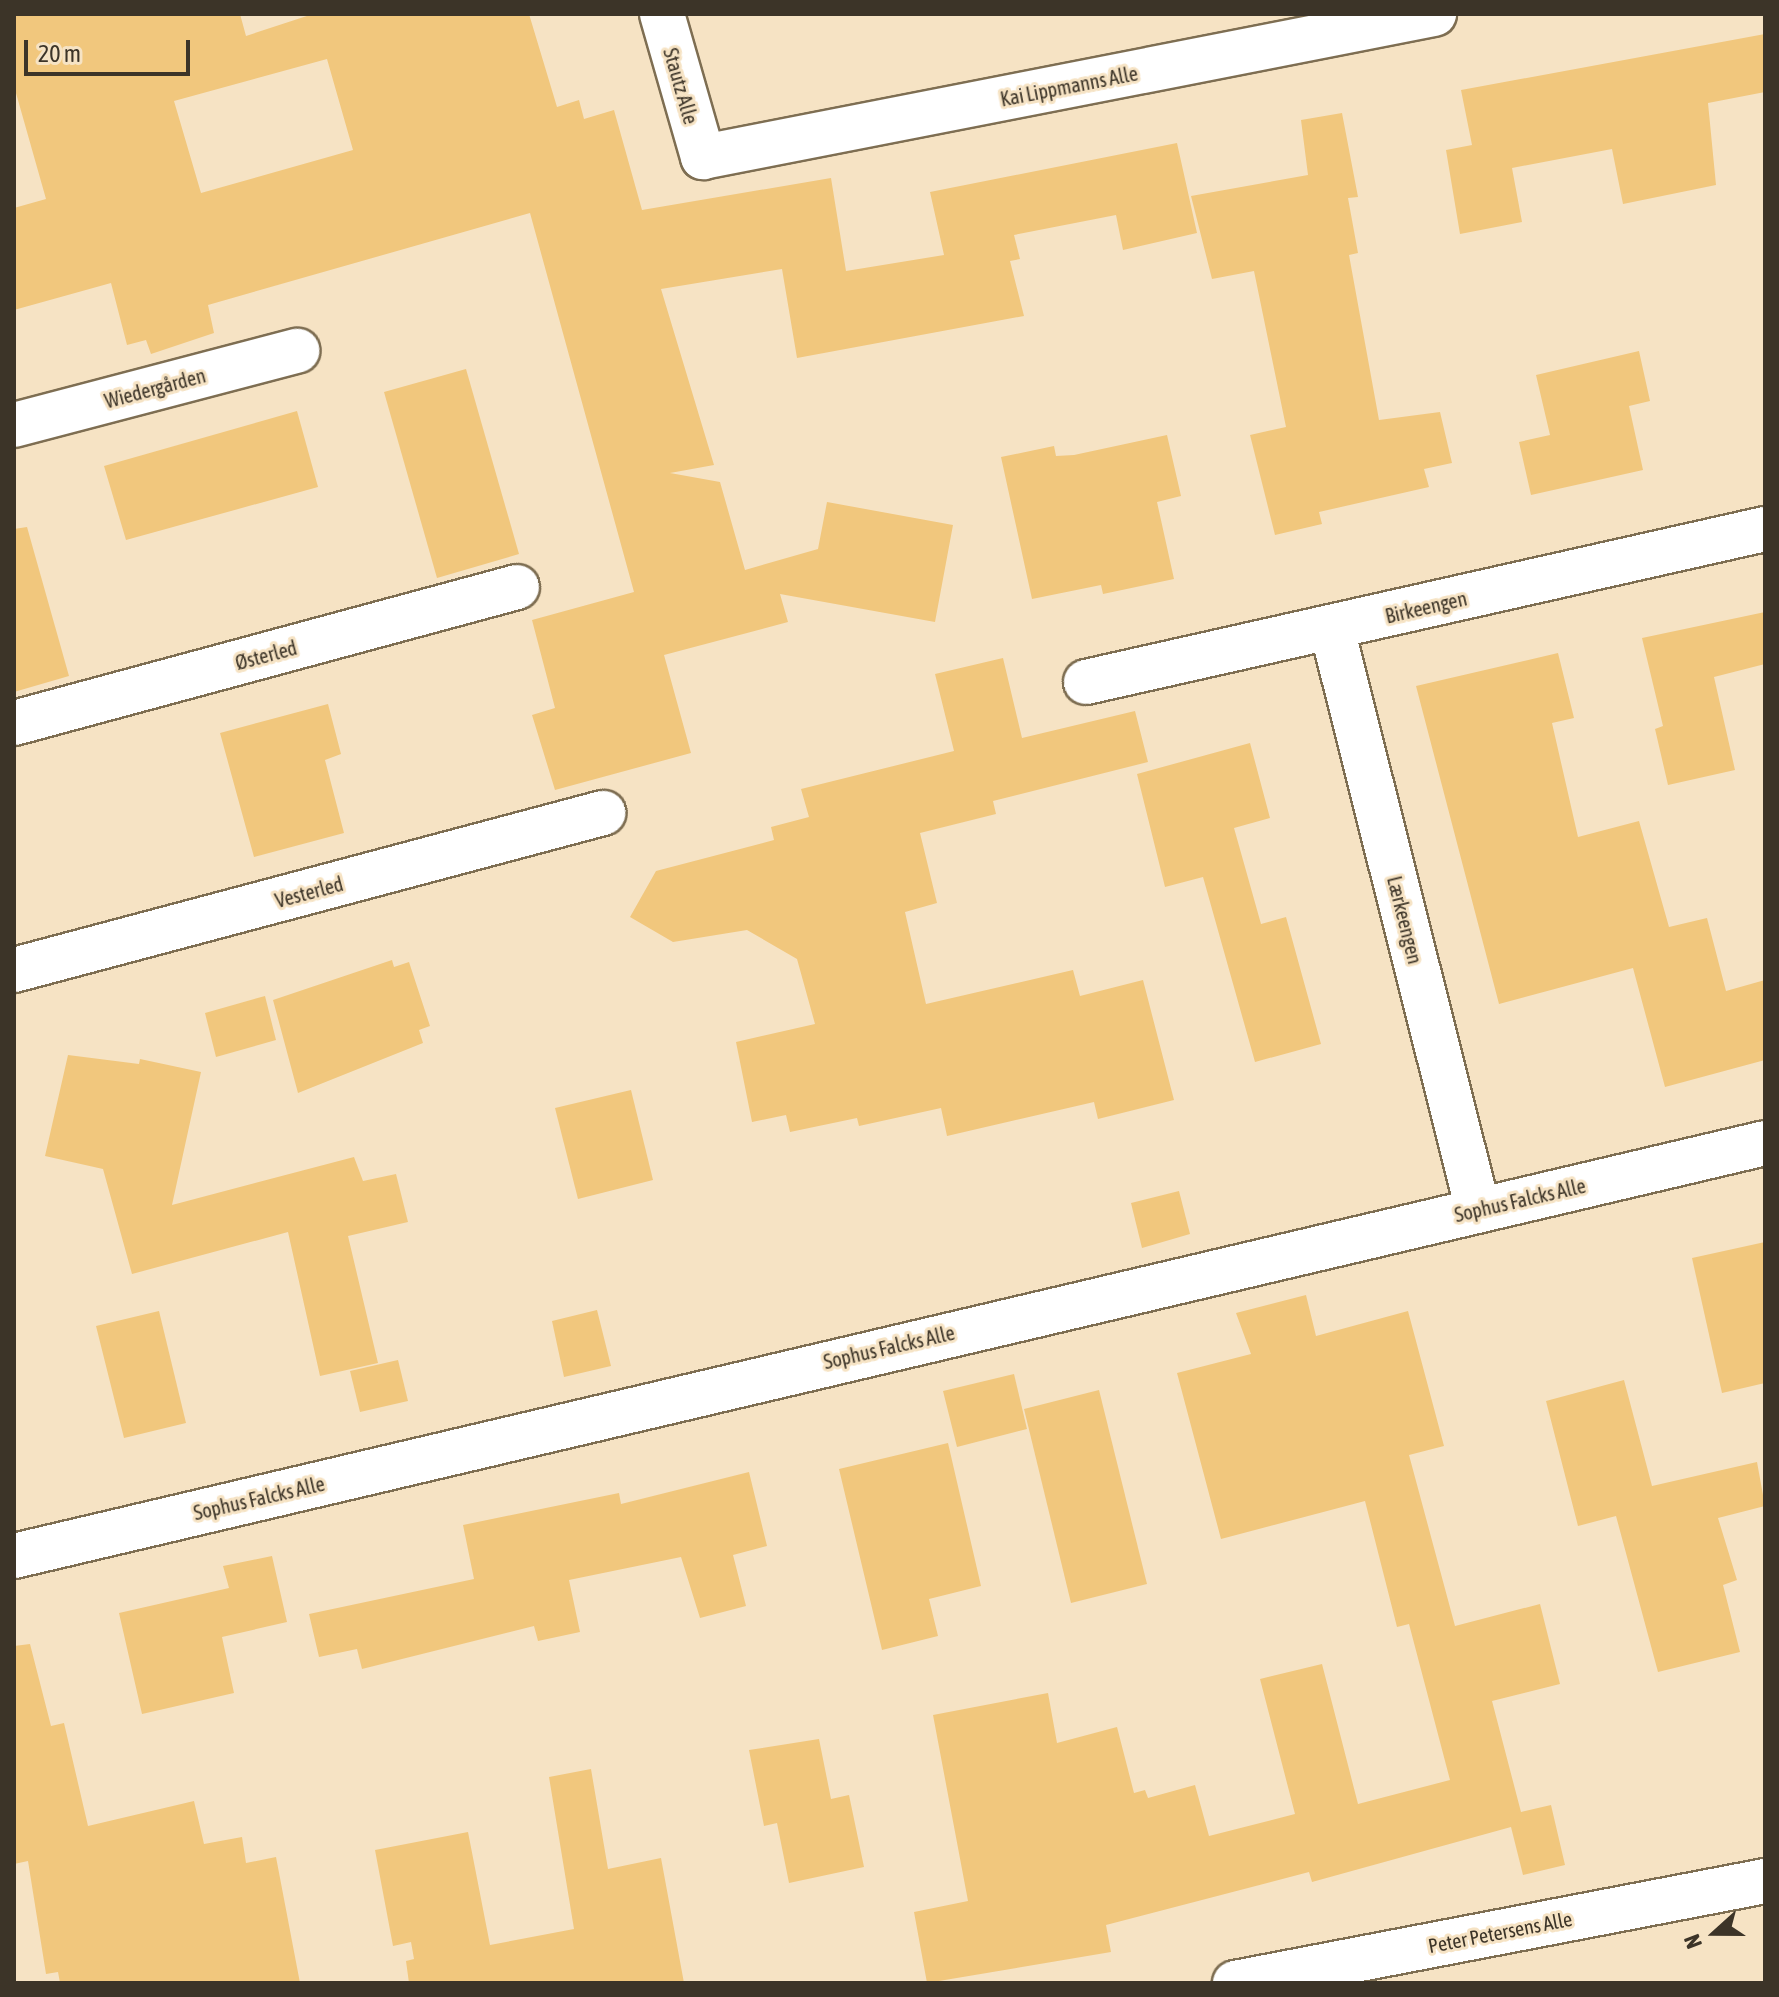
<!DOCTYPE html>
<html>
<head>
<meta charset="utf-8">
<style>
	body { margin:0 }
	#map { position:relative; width:1779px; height:1997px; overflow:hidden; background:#f6e3c4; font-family:"Asap Condensed",sans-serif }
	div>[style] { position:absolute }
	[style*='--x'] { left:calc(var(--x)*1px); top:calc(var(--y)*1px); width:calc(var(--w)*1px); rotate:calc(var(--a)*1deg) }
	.building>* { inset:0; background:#f1c77d }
	.roads { filter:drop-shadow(2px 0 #7e6e52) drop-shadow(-2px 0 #7e6e52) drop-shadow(0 2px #7e6e52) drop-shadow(0 -2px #7e6e52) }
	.minor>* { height:44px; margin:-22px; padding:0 22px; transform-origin:22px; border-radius:22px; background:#fff }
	span { translate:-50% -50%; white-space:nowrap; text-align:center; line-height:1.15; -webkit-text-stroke:6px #f6e3c4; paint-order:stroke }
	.street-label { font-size:20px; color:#3c3428 }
	.frame { position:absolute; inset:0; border:16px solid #3c3428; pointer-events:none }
	.north { position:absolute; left:1675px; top:1893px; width:80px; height:80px; -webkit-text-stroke:6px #f6e3c4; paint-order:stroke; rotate:249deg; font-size:22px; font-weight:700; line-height:32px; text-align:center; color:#3c3428 }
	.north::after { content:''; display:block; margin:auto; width:28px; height:36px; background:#3c3428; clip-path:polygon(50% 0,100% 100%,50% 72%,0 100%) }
	.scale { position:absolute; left:24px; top:40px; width:166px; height:36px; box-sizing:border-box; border:4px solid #3c3428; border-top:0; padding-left:10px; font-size:24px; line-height:28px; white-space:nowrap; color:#3c3428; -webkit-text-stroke:6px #f6e3c4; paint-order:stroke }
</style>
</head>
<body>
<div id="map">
	<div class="building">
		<div style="clip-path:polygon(evenodd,14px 14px,240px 14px,246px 36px,313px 14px,529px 14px,557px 107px,579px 100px,584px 119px,614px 110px,642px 210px,831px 178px,846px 271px,944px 255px,930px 192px,1177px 143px,1197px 233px,1123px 250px,1116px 215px,1014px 235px,1020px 259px,1010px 261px,1024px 316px,797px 358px,782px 269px,661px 289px,714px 465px,670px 473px,720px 482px,745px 570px,818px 549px,827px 502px,953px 525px,935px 622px,780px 594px,788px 622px,664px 655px,691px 753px,555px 790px,532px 715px,555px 708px,532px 620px,634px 592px,530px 213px,208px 305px,214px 333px,151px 354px,146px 340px,127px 345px,111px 283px,14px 310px,14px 208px,46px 199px,14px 86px,14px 14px,327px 59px,353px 150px,201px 193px,174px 101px,327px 59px)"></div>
		<div style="clip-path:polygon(1765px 34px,1765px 92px,1708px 103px,1716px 185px,1623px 204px,1612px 149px,1512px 168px,1522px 222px,1460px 234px,1446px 150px,1472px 145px,1461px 90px)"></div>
		<div style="clip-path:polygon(1342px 113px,1358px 197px,1348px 198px,1358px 253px,1349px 255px,1379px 420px,1440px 412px,1452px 463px,1424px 469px,1429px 487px,1319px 512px,1322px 524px,1275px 535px,1250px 435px,1286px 427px,1254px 271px,1212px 279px,1191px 196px,1308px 175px,1301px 120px)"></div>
		<div style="clip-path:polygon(1639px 351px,1650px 401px,1629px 406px,1643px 470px,1531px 495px,1519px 442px,1550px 435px,1536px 375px)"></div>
		<div style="clip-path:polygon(466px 369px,519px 554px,437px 578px,384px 392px)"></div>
		<div style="clip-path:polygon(297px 411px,318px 487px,126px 540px,104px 466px)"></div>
		<div style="clip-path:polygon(1167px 435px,1181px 496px,1157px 502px,1174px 579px,1103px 594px,1101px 585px,1032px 599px,1001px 457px,1054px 446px,1056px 456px,1074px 455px)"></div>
		<div style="clip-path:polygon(27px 527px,69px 676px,14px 692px,14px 529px)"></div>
		<div style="clip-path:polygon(1765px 612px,1765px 664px,1714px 677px,1735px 770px,1668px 785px,1655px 729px,1663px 726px,1642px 638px)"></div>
		<div style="clip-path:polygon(1558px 653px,1574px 718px,1552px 723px,1578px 837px,1639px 821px,1669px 927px,1707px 918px,1726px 991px,1765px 980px,1765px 1060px,1665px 1087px,1633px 968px,1499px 1004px,1416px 686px)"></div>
		<div style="clip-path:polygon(1003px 658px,1022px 738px,1135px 711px,1148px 762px,993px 801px,996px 814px,920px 833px,937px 903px,905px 912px,926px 1004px,1073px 970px,1080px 996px,1143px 980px,1174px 1100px,1098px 1119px,1094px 1102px,947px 1136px,941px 1108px,859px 1126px,857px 1118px,790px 1132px,786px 1115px,752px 1122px,736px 1042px,815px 1024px,797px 959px,747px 930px,673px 942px,630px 917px,656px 871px,774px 840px,771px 827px,809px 817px,801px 789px,954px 751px,935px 674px)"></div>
		<div style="clip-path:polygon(328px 704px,341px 754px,325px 760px,344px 833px,254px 857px,220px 733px)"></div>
		<div style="clip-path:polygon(1250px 743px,1270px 818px,1234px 828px,1261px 924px,1286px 917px,1321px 1044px,1255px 1062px,1203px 877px,1165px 887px,1137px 774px)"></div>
		<div style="clip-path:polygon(392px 960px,394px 967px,409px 962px,430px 1026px,419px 1030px,423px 1043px,298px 1093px,273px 1000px)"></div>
		<div style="clip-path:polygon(265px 996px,276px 1040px,216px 1057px,205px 1013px)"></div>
		<div style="clip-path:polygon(68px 1055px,139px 1064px,140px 1059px,201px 1072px,172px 1205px,354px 1157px,363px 1181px,396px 1174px,408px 1222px,348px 1236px,378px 1363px,320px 1376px,288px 1232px,132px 1274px,103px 1169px,45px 1156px)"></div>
		<div style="clip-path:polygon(631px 1090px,653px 1180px,578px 1199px,555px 1108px)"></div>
		<div style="clip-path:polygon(1179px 1191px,1190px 1234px,1142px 1248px,1131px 1203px)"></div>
		<div style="clip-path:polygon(1765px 1242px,1765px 1383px,1722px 1393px,1692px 1258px)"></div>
		<div style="clip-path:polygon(1306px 1295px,1316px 1336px,1408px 1311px,1444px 1446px,1409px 1455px,1455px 1626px,1540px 1604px,1560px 1684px,1492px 1701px,1521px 1812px,1551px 1805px,1565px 1865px,1523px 1875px,1511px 1827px,1312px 1882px,1309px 1872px,1106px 1925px,1111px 1952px,927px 1983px,914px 1912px,968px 1901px,933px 1715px,1048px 1693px,1057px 1743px,1117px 1727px,1134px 1793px,1145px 1790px,1148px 1798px,1195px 1785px,1209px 1836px,1295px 1814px,1260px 1679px,1322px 1664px,1358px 1804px,1450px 1780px,1409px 1624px,1397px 1627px,1365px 1501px,1221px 1539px,1177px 1373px,1251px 1354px,1236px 1313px)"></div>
		<div style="clip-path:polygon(597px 1310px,611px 1366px,564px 1377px,552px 1321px)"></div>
		<div style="clip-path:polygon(159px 1311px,186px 1423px,124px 1438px,96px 1326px)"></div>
		<div style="clip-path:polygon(398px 1360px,408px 1401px,360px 1412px,350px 1371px)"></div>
		<div style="clip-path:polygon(1014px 1374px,1027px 1429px,957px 1447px,943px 1391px)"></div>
		<div style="clip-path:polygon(1624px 1380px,1652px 1486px,1757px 1462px,1765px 1506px,1718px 1518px,1737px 1580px,1723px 1585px,1740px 1652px,1658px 1672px,1616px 1516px,1578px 1526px,1546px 1401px)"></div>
		<div style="clip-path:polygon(1099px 1390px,1147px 1584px,1071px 1603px,1024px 1409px)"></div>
		<div style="clip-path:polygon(948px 1443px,981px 1586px,929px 1599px,938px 1636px,882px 1650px,839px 1469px)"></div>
		<div style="clip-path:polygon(749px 1472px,767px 1546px,733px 1555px,746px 1606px,700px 1618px,681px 1557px,569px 1580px,580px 1632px,538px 1641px,534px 1626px,362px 1669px,357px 1649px,319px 1657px,309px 1614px,474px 1579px,463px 1525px,619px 1493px,621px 1504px)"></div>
		<div style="clip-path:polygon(272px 1556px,287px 1622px,222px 1637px,234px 1693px,142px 1714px,119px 1613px,229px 1588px,223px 1566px)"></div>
		<div style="clip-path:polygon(30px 1644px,51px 1726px,64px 1723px,88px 1826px,194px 1801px,204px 1844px,242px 1837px,246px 1863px,276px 1857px,300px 1983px,60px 1983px,58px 1972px,46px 1974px,28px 1861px,14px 1864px,14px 1646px)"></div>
		<div style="clip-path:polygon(819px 1739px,831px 1799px,849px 1795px,864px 1867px,789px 1883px,777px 1823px,764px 1826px,749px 1750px)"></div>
		<div style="clip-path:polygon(591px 1769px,608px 1869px,661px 1858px,684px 1983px,409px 1983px,406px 1961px,414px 1959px,411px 1942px,393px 1946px,375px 1850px,468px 1832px,490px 1945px,574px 1929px,549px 1777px)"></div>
	</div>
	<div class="roads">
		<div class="minor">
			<div style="--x:662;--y:14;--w:149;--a:74"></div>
			<div style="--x:703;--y:157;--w:745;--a:-11.07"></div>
			<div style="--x:14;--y:425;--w:293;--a:-14.7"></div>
			<div style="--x:1332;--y:629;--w:599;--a:75.89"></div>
			<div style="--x:1086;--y:682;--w:696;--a:-12.7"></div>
			<div style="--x:14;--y:723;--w:521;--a:-15.13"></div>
			<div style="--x:14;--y:970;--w:610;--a:-14.93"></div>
			<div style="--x:14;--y:1556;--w:1799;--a:-13.27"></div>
			<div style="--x:1235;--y:1983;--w:540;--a:-10.89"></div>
		</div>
	</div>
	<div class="street-label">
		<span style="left:681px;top:86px;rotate:74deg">Stautz Alle</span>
		<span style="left:1069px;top:86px;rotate:-11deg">Kai Lippmanns Alle</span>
		<span style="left:155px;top:388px;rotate:-15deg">Wiedergården</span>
		<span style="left:1426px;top:607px;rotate:-13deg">Birkeengen</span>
		<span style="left:266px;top:655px;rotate:-15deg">Østerled</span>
		<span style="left:309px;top:892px;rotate:-15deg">Vesterled</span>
		<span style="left:1405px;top:920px;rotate:76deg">Lærkeengen</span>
		<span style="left:1520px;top:1200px;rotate:-13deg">Sophus Falcks Alle</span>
		<span style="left:889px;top:1347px;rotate:-13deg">Sophus Falcks Alle</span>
		<span style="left:259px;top:1498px;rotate:-13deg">Sophus Falcks Alle</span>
		<span style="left:1500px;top:1932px;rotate:-11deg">Peter Petersens Alle</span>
	</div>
	<div class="frame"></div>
	<div class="north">N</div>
	<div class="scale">20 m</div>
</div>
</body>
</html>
